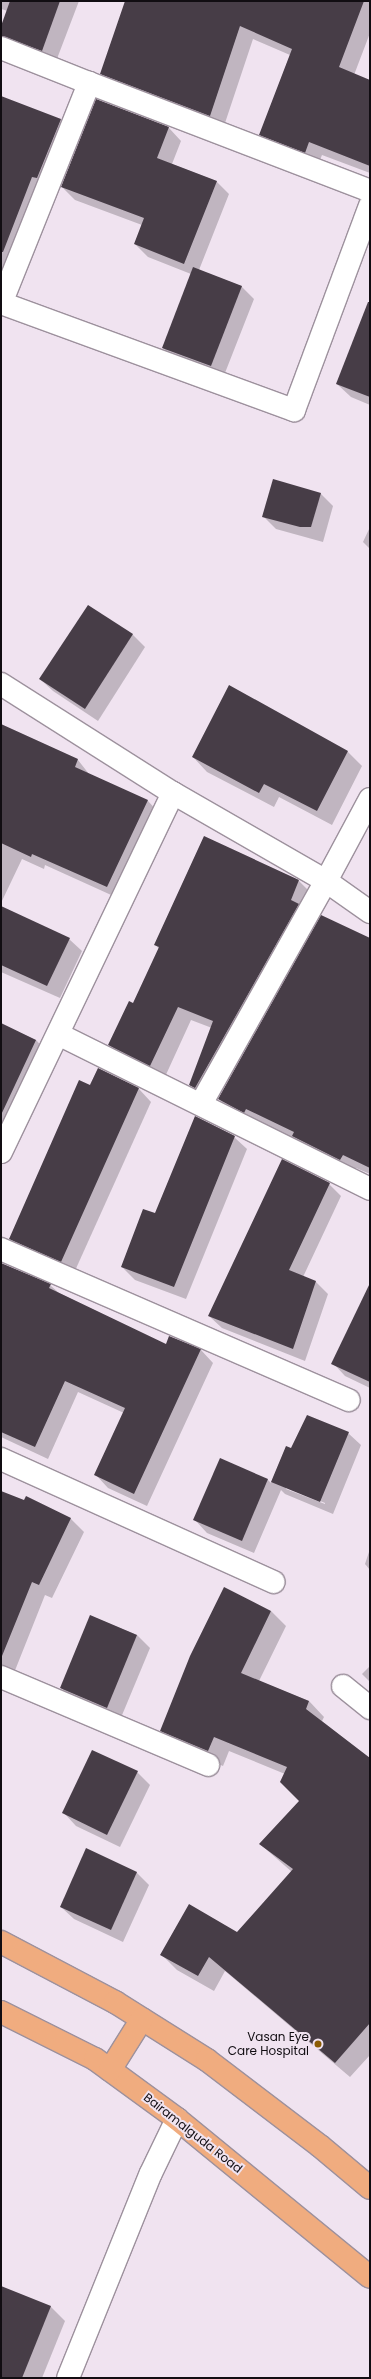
<!DOCTYPE html>
<html>
<head>
<meta charset="utf-8">
<style>
	body { margin:0 }
	#map { position:relative; width:371px; height:2379px; overflow:hidden; background:#f0e3f0; font-family:Poppins,sans-serif }
	div>[style] { position:absolute }
	[style*='--x'] { left:calc(var(--x)*1px); top:calc(var(--y)*1px); width:calc(var(--w)*1px); rotate:calc(var(--a)*1deg) }
	.shadow>* { inset:0; background:#0003 }
	.building>* { inset:0; background:#473d47 }
	.roads { filter:drop-shadow(1px 0 #9d919d) drop-shadow(-1px 0 #9d919d) drop-shadow(0 1px #9d919d) drop-shadow(0 -1px #9d919d) }
	.minor>* { height:22px; margin:-11px; padding:0 11px; transform-origin:11px; border-radius:11px; background:#fff }
	.major>* { height:22px; margin:-11px; padding:0 11px; transform-origin:11px; border-radius:11px; background:#f0ac7f }
	.dots>* { width:11px; height:11px; translate:-50% -50%; box-sizing:border-box; border:2px solid #f0e3f0; border-radius:50% }
	span { translate:-50% -50%; white-space:nowrap; text-align:center; line-height:1.15; -webkit-text-stroke:4px #f0e3f0; paint-order:stroke }
	.poi-label { font-size:12px; color:#110d12 }
	.right { translate:-100% -50%; text-align:right }
	.street-label { font-size:12px; color:#110d12 }
	.frame { position:absolute; inset:0; border:2px solid #110d12; pointer-events:none }
</style>
</head>
<body>
<div id="map">
	<div class="shadow">
		<div style="clip-path:polygon(1px 1px,79px 1px,55px 64px,1px 39px,1px 29px,8px 11px,1px 9px)"></div>
		<div style="clip-path:polygon(126px 1px,370px 1px,370px 33px,354px 75px,370px 81px,370px 173px,322px 155px,318px 165px,274px 148px,260px 135px,290px 55px,253px 39px,223px 129px,114px 87px,101px 73px)"></div>
		<div style="clip-path:polygon(97px 100px,169px 128px,181px 141px,172px 164px,216px 181px,229px 194px,199px 270px,241px 286px,254px 299px,223px 378px,175px 361px,163px 348px,191px 274px,148px 257px,135px 244px,142px 225px,75px 200px,62px 187px)"></div>
		<div style="clip-path:polygon(1px 101px,61px 120px,74px 133px,1px 293px)"></div>
		<div style="clip-path:polygon(370px 299px,370px 405px,351px 397px,337px 384px)"></div>
		<div style="clip-path:polygon(320px 493px,333px 506px,323px 542px,276px 529px,263px 516px)"></div>
		<div style="clip-path:polygon(370px 527px,370px 549px,363px 542px)"></div>
		<div style="clip-path:polygon(88px 606px,133px 635px,145px 647px,98px 721px,53px 691px,40px 679px)"></div>
		<div style="clip-path:polygon(1px 725px,78px 760px,89px 774px,148px 801px,160px 814px,120px 899px,45px 865px,44px 869px,22px 859px,1px 903px)"></div>
		<div style="clip-path:polygon(348px 752px,362px 766px,332px 825px,279px 797px,274px 807px,207px 772px,193px 757px)"></div>
		<div style="clip-path:polygon(204px 837px,299px 881px,312px 894px,204px 1099px,190px 1085px,212px 1028px,191px 1020px,164px 1079px,123px 1058px,110px 1045px,134px 1004px,159px 949px,155px 944px)"></div>
		<div style="clip-path:polygon(1px 907px,69px 939px,82px 951px,60px 998px,1px 972px)"></div>
		<div style="clip-path:polygon(370px 939px,370px 1174px,356px 1168px,354px 1173px,307px 1150px,296px 1139px,260px 1122px,258px 1125px,232px 1113px,219px 1099px)"></div>
		<div style="clip-path:polygon(1px 1024px,36px 1040px,48px 1053px,1px 1144px)"></div>
		<div style="clip-path:polygon(98px 1069px,139px 1089px,151px 1102px,74px 1273px,23px 1251px,10px 1239px)"></div>
		<div style="clip-path:polygon(234px 1137px,247px 1149px,186px 1299px,135px 1280px,122px 1267px,156px 1215px)"></div>
		<div style="clip-path:polygon(329px 1184px,341px 1196px,303px 1277px,316px 1282px,328px 1294px,305px 1361px,222px 1328px,209px 1316px)"></div>
		<div style="clip-path:polygon(1px 1264px,50px 1285px,59px 1293px,166px 1345px,170px 1337px,201px 1350px,213px 1363px,147px 1506px,108px 1488px,96px 1475px,124px 1413px,78px 1392px,48px 1459px,1px 1437px)"></div>
		<div style="clip-path:polygon(370px 1304px,370px 1388px,345px 1376px,333px 1363px)"></div>
		<div style="clip-path:polygon(evenodd,348px 1433px,361px 1445px,333px 1514px,285px 1494px,281px 1490px,254px 1553px,207px 1533px,195px 1520px,267px 1479px,271px 1483px,286px 1447px,291px 1449px,348px 1433px,286px 1487px,325px 1503px,325px 1504px,286px 1489px,286px 1487px)"></div>
		<div style="clip-path:polygon(1px 1492px,71px 1519px,84px 1532px,52px 1598px,45px 1595px,14px 1673px,3px 1685px,1px 1696px)"></div>
		<div style="clip-path:polygon(370px 1549px,370px 1570px,365px 1564px)"></div>
		<div style="clip-path:polygon(271px 1611px,286px 1626px,259px 1681px,309px 1701px,324px 1717px,322px 1721px,370px 1759px,370px 2055px,350px 2077px,225px 1971px,214px 1991px,177px 1970px,162px 1955px,237px 1933px,292px 1872px,260px 1844px,300px 1801px,285px 1774px,229px 1751px,223px 1766px,176px 1746px,161px 1731px)"></div>
		<div style="clip-path:polygon(91px 1616px,137px 1635px,150px 1648px,120px 1720px,74px 1701px,61px 1688px)"></div>
		<div style="clip-path:polygon(370px 1666px,370px 1682px,362px 1674px)"></div>
		<div style="clip-path:polygon(137px 1772px,150px 1785px,120px 1847px,76px 1826px,64px 1813px)"></div>
		<div style="clip-path:polygon(136px 1872px,149px 1885px,123px 1942px,74px 1919px,61px 1907px)"></div>
		<div style="clip-path:polygon(1px 2287px,51px 2307px,65px 2321px,42px 2378px,1px 2378px)"></div>
	</div>
	<div class="building">
		<div style="clip-path:polygon(10px 1px,60px 1px,42px 51px,1px 36px,1px 26px)"></div>
		<div style="clip-path:polygon(125px 1px,364px 1px,339px 67px,370px 80px,370px 166px,309px 142px,305px 153px,259px 135px,292px 49px,240px 26px,210px 116px,100px 74px)"></div>
		<div style="clip-path:polygon(1px 96px,61px 119px,37px 178px,32px 177px,3px 252px,1px 252px)"></div>
		<div style="clip-path:polygon(96px 99px,169px 127px,157px 158px,217px 181px,184px 264px,134px 244px,144px 218px,61px 187px)"></div>
		<div style="clip-path:polygon(193px 267px,242px 286px,211px 366px,162px 348px)"></div>
		<div style="clip-path:polygon(368px 302px,370px 302px,370px 397px,336px 384px)"></div>
		<div style="clip-path:polygon(273px 479px,321px 493px,311px 527px,300px 527px,262px 517px)"></div>
		<div style="clip-path:polygon(88px 605px,133px 634px,85px 709px,39px 679px)"></div>
		<div style="clip-path:polygon(229px 685px,348px 751px,317px 811px,264px 784px,259px 793px,192px 757px)"></div>
		<div style="clip-path:polygon(1px 724px,78px 759px,75px 767px,148px 800px,107px 887px,32px 854px,31px 857px,1px 843px)"></div>
		<div style="clip-path:polygon(204px 836px,299px 880px,291px 900px,299px 904px,195px 1088px,189px 1085px,213px 1021px,178px 1007px,150px 1066px,108px 1045px,129px 1001px,133px 1003px,159px 947px,154px 945px)"></div>
		<div style="clip-path:polygon(1px 906px,70px 938px,47px 986px,1px 965px)"></div>
		<div style="clip-path:polygon(321px 915px,370px 938px,370px 1168px,343px 1155px,340px 1160px,292px 1136px,294px 1132px,246px 1109px,244px 1113px,218px 1099px)"></div>
		<div style="clip-path:polygon(1px 1023px,36px 1040px,1px 1115px)"></div>
		<div style="clip-path:polygon(98px 1068px,139px 1088px,61px 1262px,9px 1239px,79px 1080px,90px 1085px)"></div>
		<div style="clip-path:polygon(195px 1116px,235px 1136px,174px 1287px,121px 1267px,143px 1209px,155px 1213px)"></div>
		<div style="clip-path:polygon(282px 1159px,330px 1183px,289px 1270px,316px 1281px,293px 1349px,208px 1316px)"></div>
		<div style="clip-path:polygon(1px 1263px,51px 1284px,49px 1288px,166px 1344px,169px 1336px,201px 1349px,134px 1494px,94px 1475px,125px 1408px,65px 1381px,35px 1447px,1px 1432px)"></div>
		<div style="clip-path:polygon(370px 1283px,370px 1382px,331px 1364px)"></div>
		<div style="clip-path:polygon(307px 1415px,349px 1432px,320px 1502px,271px 1482px,286px 1446px,291px 1448px)"></div>
		<div style="clip-path:polygon(220px 1458px,268px 1479px,242px 1541px,193px 1520px)"></div>
		<div style="clip-path:polygon(1px 1491px,24px 1500px,26px 1496px,71px 1518px,39px 1585px,32px 1582px,2px 1656px)"></div>
		<div style="clip-path:polygon(224px 1587px,271px 1611px,241px 1673px,309px 1701px,306px 1709px,370px 1758px,370px 2023px,335px 2063px,209px 1957px,198px 1976px,160px 1955px,189px 1904px,237px 1932px,293px 1869px,259px 1844px,299px 1801px,280px 1782px,287px 1767px,214px 1737px,208px 1751px,160px 1731px,190px 1656px)"></div>
		<div style="clip-path:polygon(90px 1615px,137px 1635px,107px 1708px,60px 1688px)"></div>
		<div style="clip-path:polygon(92px 1750px,138px 1771px,107px 1835px,62px 1813px)"></div>
		<div style="clip-path:polygon(86px 1848px,137px 1872px,111px 1930px,60px 1907px)"></div>
		<div style="clip-path:polygon(1px 2286px,51px 2306px,22px 2378px,1px 2378px)"></div>
	</div>
	<div class="roads">
		<div class="minor">
			<div style="--x:1;--y:48;--w:95;--a:21.7"></div>
			<div style="--x:2;--y:301;--w:235;--a:-68.2"></div>
			<div style="--x:89;--y:83;--w:301;--a:21"></div>
			<div style="--x:1;--y:303;--w:312;--a:20.1"></div>
			<div style="--x:294;--y:410;--w:218;--a:-69.6"></div>
			<div style="--x:1;--y:684;--w:204;--a:32.4"></div>
			<div style="--x:173;--y:793;--w:177;--a:29.9"></div>
			<div style="--x:326;--y:881;--w:256;--a:119.3"></div>
			<div style="--x:370;--y:799;--w:93;--a:118.2"></div>
			<div style="--x:326;--y:881;--w:54;--a:35.2"></div>
			<div style="--x:58;--y:1034;--w:348;--a:26.4"></div>
			<div style="--x:1;--y:1152;--w:398;--a:-64.4"></div>
			<div style="--x:1;--y:1249;--w:379;--a:23.5"></div>
			<div style="--x:1;--y:1459;--w:299;--a:24.3"></div>
			<div style="--x:1;--y:1677;--w:225;--a:23"></div>
			<div style="--x:343;--y:1686;--w:35;--a:39"></div>
			<div style="--x:68;--y:2378;--w:221;--a:-68"></div>
			<div style="--x:151;--y:2173;--w:60;--a:-64.3"></div>
		</div>
		<div class="major">
			<div style="--x:1;--y:1942;--w:129;--a:27.8"></div>
			<div style="--x:115;--y:2002;--w:109;--a:32.2"></div>
			<div style="--x:207;--y:2060;--w:142;--a:37.3"></div>
			<div style="--x:320;--y:2146;--w:65;--a:40"></div>
			<div style="--x:1;--y:2012;--w:105;--a:26.6"></div>
			<div style="--x:95;--y:2059;--w:102;--a:36.2"></div>
			<div style="--x:177;--y:2119;--w:249;--a:39.3"></div>
			<div style="--x:110;--y:2070;--w:60;--a:-57.9"></div>
		</div>
	</div>
	<div class="dots">
		<div style="left:318px;top:2044px;background:#8b5c02"></div>
	</div>
	<div class="poi-label">
		<span class="right" style="left:309px;top:2044px">Vasan Eye<br>Care Hospital</span>
	</div>
	<div class="street-label">
		<span style="left:193px;top:2133px;rotate:38deg">Bairamalguda Road</span>
	</div>
	<div class="frame"></div>
</div>
</body>
</html>
